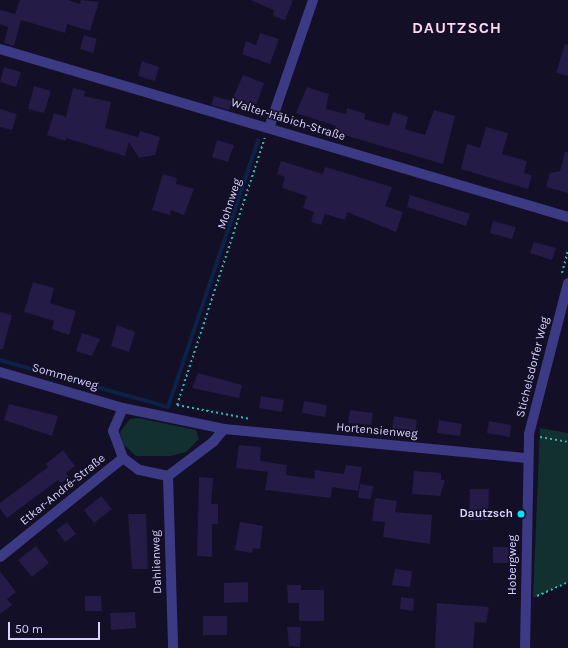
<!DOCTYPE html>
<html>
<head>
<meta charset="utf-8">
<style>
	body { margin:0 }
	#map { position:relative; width:568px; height:648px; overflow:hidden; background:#130f26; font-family:Karla,sans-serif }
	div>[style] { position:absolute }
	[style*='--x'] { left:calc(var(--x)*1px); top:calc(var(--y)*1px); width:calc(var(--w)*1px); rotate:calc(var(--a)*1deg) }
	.green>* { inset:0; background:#12302f }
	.stream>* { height:3.5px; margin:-1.75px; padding:0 1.75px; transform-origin:1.75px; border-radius:1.75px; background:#0c2248 }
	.building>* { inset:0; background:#241b47 }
	.path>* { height:2px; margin-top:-1px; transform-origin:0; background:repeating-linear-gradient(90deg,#2fb8b0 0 2px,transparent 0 5px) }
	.street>* { height:10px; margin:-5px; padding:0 5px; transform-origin:5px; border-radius:5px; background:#3d3a85 }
	.dots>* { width:11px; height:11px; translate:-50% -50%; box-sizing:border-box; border:2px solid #130f26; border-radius:50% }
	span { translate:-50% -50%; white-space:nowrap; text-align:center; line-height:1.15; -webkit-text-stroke:3px #130f26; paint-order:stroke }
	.street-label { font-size:12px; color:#d9d4ff }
	.poi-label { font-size:12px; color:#d9d4ff; font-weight:700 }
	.right { translate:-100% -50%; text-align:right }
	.district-label { font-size:16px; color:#ffd6f0; font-weight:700; letter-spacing:1px }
	.scale { position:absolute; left:8px; top:622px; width:92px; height:18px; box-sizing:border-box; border:2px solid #d9d4ff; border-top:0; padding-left:5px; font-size:12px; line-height:14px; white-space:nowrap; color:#d9d4ff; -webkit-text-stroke:3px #130f26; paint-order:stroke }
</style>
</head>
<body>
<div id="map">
	<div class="green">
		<div style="clip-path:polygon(138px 418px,196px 430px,199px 439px,186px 452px,170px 456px,136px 456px,123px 444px,120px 432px,130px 419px)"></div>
		<div style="clip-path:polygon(540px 428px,568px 433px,568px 583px,533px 598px)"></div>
	</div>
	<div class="stream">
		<div style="--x:0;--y:360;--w:174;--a:15.6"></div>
		<div style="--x:168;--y:407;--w:281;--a:-71.3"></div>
	</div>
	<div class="building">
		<div style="clip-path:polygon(20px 0,68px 0,80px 4px,81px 0,99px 2px,90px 31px,67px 24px,65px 33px,21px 20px,14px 46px,4px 43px,8px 27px,0 24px,0 10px,15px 14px)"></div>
		<div style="clip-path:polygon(250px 0,293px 0,285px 20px,273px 16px,274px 10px)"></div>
		<div style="clip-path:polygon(260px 33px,279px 39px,270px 64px,242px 54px,246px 41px,256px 45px)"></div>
		<div style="clip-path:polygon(84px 35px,97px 39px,93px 53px,80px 49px)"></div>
		<div style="clip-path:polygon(565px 44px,568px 45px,568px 76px,556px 73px)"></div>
		<div style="clip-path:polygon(142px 61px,159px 67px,155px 81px,138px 76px)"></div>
		<div style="clip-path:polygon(4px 67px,21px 72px,16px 87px,0 82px)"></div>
		<div style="clip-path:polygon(243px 75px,264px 83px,255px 108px,232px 100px)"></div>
		<div style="clip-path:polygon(34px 86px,51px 91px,44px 113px,28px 109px)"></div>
		<div style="clip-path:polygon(307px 87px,329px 94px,326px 109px,346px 114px,347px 108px,366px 114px,364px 119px,389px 126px,393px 112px,408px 117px,405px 129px,425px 135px,434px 110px,455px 116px,443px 164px,334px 132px,336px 126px,296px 113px)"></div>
		<div style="clip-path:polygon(73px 88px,85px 91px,84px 96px,111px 102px,105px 128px,138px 137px,140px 131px,160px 137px,155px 155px,139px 158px,129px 142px,125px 156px,66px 138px,65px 141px,47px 135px,54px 113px,66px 117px)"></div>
		<div style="clip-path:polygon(214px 96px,232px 101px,229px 110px,211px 105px)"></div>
		<div style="clip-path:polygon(0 109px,17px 114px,12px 130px,0 127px)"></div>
		<div style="clip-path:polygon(486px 127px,508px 133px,502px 154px,527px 161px,524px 173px,532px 175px,528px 189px,461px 169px,467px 144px,480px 148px)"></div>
		<div style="clip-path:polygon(217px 140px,234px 145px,228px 162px,212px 157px)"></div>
		<div style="clip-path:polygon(565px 152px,568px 152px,568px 193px,546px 187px,550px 173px,560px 171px)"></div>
		<div style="clip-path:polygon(281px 161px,323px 174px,325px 167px,392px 187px,385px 206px,403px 212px,396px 232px,347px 212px,345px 220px,325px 214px,321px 225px,311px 222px,314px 212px,303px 208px,307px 196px,282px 188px,285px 177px,277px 174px)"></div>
		<div style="clip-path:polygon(163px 174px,177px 178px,176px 184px,194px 189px,184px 215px,171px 210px,170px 215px,152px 210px)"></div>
		<div style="clip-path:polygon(410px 195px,470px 214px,466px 226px,407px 207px)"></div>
		<div style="clip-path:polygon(493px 221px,516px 227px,512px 239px,490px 233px)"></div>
		<div style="clip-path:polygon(534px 242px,556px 248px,552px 260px,530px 253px)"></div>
		<div style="clip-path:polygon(33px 282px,54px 288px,50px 303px,76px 311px,69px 335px,52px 329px,54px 321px,24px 312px)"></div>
		<div style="clip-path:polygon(0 312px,12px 315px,3px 349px,0 349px)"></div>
		<div style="clip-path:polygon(117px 325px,135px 332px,129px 352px,111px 346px)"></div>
		<div style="clip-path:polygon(82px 333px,100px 339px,92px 356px,76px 351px)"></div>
		<div style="clip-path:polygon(198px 373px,242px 385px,239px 398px,192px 388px)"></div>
		<div style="clip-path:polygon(261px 396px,284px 400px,282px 412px,259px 408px)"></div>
		<div style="clip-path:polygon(304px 401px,327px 405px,325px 417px,302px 413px)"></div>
		<div style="clip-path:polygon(9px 404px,58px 416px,52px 436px,4px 420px)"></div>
		<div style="clip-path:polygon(350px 410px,373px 413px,371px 425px,348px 423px)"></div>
		<div style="clip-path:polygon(394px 416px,417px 420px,415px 432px,392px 429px)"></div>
		<div style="clip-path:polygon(439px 420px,462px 424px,460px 436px,437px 433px)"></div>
		<div style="clip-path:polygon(489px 421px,511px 425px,510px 437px,487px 433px)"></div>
		<div style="clip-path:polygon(239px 445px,261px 447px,260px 461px,287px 465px,286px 475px,314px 479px,315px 470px,344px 474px,346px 465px,362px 467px,358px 491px,332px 487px,331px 498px,265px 490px,268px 472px,236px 468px)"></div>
		<div style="clip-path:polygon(63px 450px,75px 466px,66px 473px,69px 477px,61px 483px,58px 480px,7px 518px,0 509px,0 503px,48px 467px,46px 464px)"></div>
		<div style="clip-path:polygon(414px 471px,441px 473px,441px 480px,445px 480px,440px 496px,412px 494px)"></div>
		<div style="clip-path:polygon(199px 477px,213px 478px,211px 504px,218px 504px,218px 524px,212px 524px,212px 557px,197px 556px)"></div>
		<div style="clip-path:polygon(360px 484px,373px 486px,371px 499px,358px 498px)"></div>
		<div style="clip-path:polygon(470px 489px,489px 489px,488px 520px,469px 520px)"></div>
		<div style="clip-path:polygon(101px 496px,112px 509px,94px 523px,84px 510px)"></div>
		<div style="clip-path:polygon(375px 498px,397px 501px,395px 512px,432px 515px,430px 544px,383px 537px,385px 522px,372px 521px)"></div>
		<div style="clip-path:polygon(128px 514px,146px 514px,148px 569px,132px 569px)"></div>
		<div style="clip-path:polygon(67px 522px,76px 534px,65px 542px,56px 530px)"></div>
		<div style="clip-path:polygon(240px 522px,263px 526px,260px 549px,253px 548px,252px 553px,235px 550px)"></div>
		<div style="clip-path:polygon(36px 546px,49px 563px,32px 577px,18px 560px)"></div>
		<div style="clip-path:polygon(493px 547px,510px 547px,509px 563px,493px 563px)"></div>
		<div style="clip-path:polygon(395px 569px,412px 571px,410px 587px,392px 585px)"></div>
		<div style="clip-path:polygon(0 571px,16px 592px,7px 599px,12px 605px,0 614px)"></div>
		<div style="clip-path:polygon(248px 582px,248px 602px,224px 603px,224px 583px)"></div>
		<div style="clip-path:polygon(287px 585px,301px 585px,301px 590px,324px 590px,324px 621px,299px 621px,299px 603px,288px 603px)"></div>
		<div style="clip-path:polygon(85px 596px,101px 596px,102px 611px,85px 611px)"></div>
		<div style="clip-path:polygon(401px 597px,414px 599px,413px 611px,400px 609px)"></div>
		<div style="clip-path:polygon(437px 603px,489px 607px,486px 623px,475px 622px,473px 648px,435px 648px)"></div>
		<div style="clip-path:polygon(135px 612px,136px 628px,111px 630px,110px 613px)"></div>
		<div style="clip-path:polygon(203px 616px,227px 616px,227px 635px,203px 635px)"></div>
		<div style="clip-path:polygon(287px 627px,301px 627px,300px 647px,289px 646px)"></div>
	</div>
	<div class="path">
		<div style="--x:562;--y:273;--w:23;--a:-75"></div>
		<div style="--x:177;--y:405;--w:75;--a:10.7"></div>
		<div style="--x:177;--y:405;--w:281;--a:-71.8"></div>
		<div style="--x:540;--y:437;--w:28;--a:10"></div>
		<div style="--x:537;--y:596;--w:34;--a:-24"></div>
	</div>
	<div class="street">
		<div style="--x:0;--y:49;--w:592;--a:16.48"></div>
		<div style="--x:269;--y:128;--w:135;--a:-71"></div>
		<div style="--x:0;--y:372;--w:128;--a:16.3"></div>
		<div style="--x:224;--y:429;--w:17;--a:130"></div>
		<div style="--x:213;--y:442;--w:56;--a:142.9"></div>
		<div style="--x:168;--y:476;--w:30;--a:-168"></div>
		<div style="--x:139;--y:470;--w:20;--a:-143"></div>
		<div style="--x:123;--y:458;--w:29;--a:-110"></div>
		<div style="--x:113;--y:431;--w:25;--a:-67"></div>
		<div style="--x:123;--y:408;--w:103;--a:11.7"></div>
		<div style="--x:224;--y:429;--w:304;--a:5.5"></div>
		<div style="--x:168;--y:476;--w:172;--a:88.3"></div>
		<div style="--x:0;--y:557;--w:158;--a:-38.8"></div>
		<div style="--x:525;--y:648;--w:214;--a:-88.9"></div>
		<div style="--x:529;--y:434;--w:156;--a:-75.5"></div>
	</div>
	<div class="dots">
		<div style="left:521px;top:514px;background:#00e5ff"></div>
	</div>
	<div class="street-label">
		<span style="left:288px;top:120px;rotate:17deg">Walter-Häbich-Straße</span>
		<span style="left:230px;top:204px;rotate:-72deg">Mohnweg</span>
		<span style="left:533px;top:367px;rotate:-76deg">Stichelsdorfer Weg</span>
		<span style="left:65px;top:377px;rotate:16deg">Sommerweg</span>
		<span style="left:377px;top:431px;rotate:5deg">Hortensienweg</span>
		<span style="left:63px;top:490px;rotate:-39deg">Etkar-André-Straße</span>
		<span style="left:157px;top:562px;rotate:-92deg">Dahlienweg</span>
		<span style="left:513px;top:565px;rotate:-90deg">Hobergweg</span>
	</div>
	<div class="poi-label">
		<span class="right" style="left:513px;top:514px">Dautzsch</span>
	</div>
	<div class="district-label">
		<span style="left:457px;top:28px">DAUTZSCH</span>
	</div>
	<div class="scale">50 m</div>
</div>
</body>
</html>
